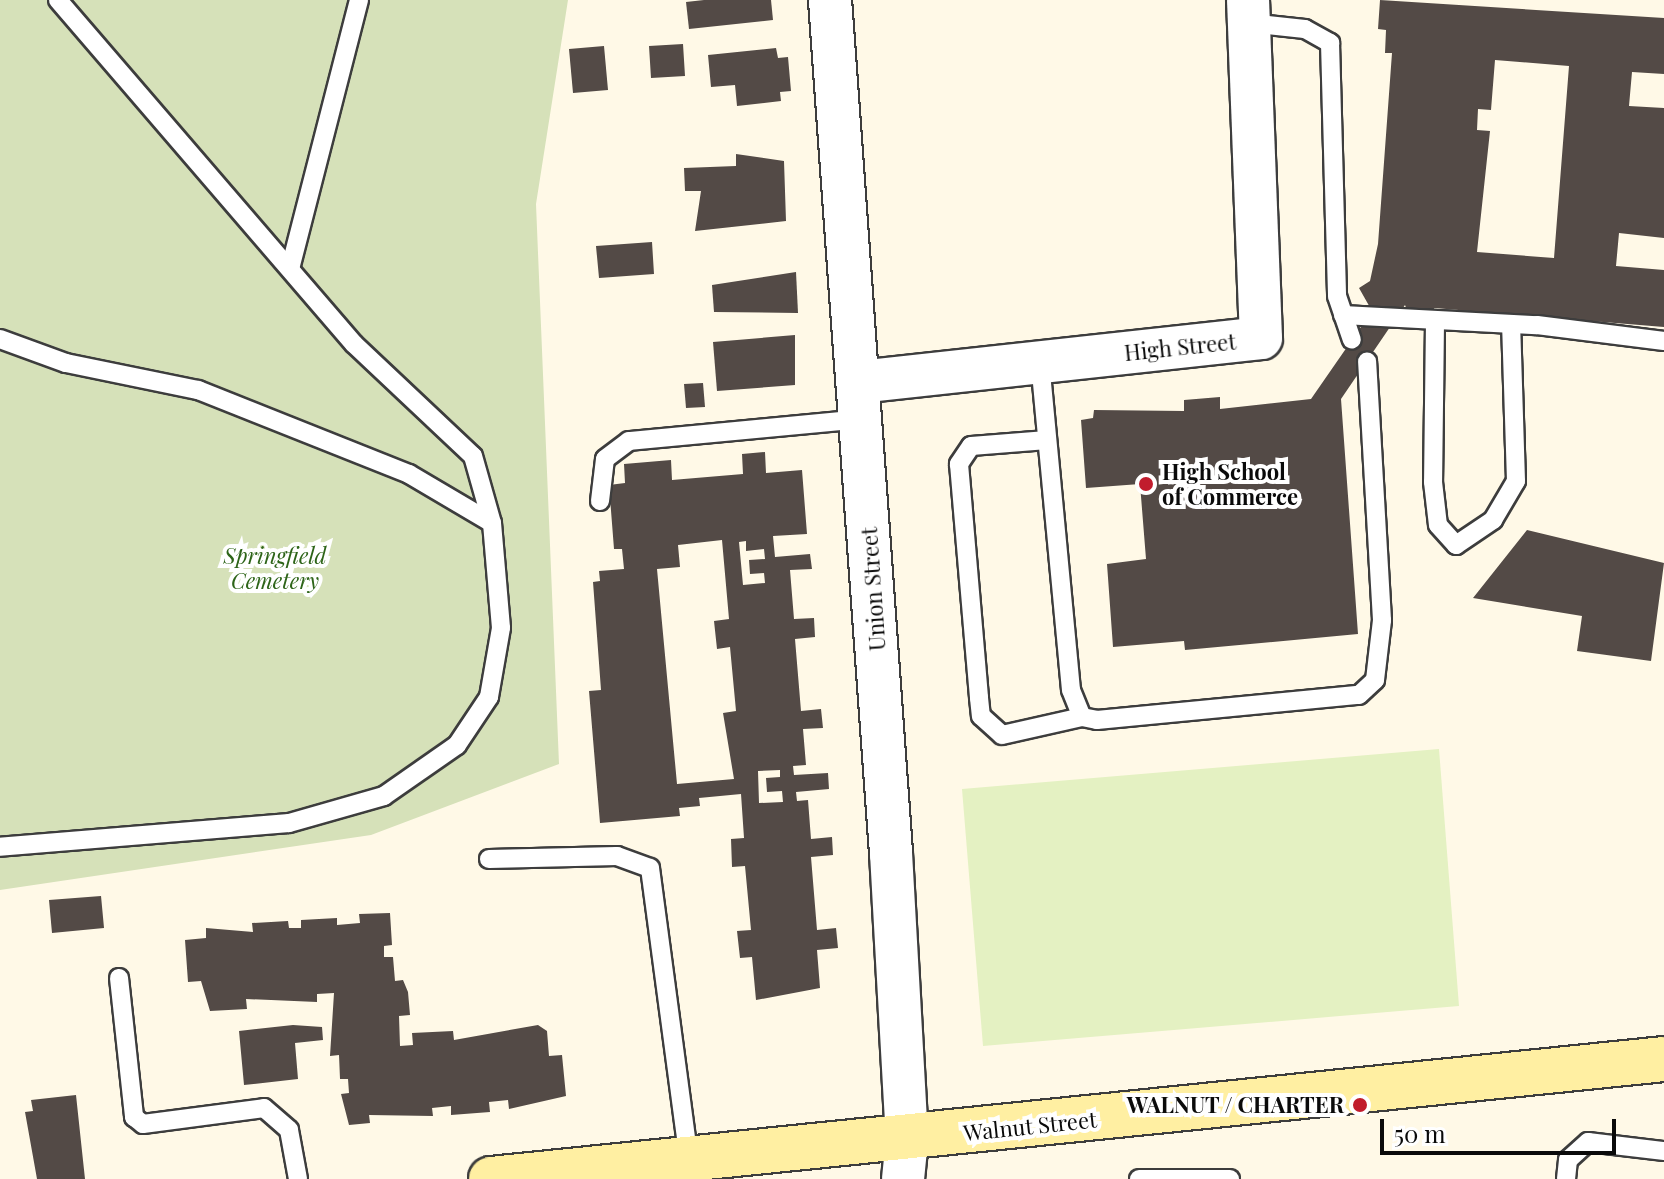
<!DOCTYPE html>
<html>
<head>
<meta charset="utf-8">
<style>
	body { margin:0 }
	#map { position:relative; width:1664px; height:1179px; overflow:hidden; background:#fff9e7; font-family:"Playfair Display",serif }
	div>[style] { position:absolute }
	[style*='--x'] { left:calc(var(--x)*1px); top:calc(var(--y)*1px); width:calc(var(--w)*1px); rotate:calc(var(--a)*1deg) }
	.cemetery>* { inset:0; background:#d6e1b9 }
	.pitch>* { inset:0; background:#e4f1c2 }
	.building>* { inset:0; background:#534a46 }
	.roads { filter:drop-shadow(2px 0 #3d3d3d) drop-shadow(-2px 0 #3d3d3d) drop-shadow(0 2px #3d3d3d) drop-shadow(0 -2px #3d3d3d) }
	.service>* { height:18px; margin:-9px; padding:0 9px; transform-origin:9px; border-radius:9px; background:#fff }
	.tertiary>* { height:42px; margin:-21px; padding:0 21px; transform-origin:21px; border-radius:21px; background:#fff }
	.secondary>* { height:44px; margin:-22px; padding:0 22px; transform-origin:22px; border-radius:22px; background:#ffefa2 }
	.dots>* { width:22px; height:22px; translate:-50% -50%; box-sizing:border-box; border:4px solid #fff; border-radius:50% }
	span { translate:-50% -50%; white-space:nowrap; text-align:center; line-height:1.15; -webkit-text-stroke:8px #fff; paint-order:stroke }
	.street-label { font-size:22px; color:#0a0a0a }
	.poi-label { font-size:22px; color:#0a0a0a; font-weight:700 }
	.left { translate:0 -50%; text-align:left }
	.right { translate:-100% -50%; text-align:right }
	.park-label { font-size:22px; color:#2d6418; font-style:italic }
	.scale { position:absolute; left:1380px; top:1119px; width:236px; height:36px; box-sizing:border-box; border:4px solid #0a0a0a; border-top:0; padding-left:10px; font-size:24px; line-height:28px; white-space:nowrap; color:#0a0a0a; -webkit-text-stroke:6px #fff; paint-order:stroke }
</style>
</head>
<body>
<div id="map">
	<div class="cemetery">
		<div style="clip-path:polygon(0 0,568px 0,536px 204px,559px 764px,371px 835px,0 890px)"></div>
	</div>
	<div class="pitch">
		<div style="clip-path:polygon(1439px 749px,1459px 1006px,983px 1046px,962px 789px)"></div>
	</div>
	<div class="building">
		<div style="clip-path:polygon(704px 0,771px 0,773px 20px,689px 29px,686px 2px)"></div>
		<div style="clip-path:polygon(evenodd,1380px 0,1664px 18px,1664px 74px,1632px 72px,1629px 106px,1664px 108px,1664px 238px,1619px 233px,1616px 266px,1664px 270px,1664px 327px,1434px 308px,1433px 315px,1408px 313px,1405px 305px,1341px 399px,1358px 634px,1185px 650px,1184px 641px,1113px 647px,1107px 564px,1146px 559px,1140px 484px,1086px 488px,1081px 420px,1093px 418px,1094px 410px,1184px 411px,1184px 400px,1220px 397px,1220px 409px,1311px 399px,1372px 311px,1359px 288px,1370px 281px,1378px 244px,1392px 53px,1385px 53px,1386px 30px,1378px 29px,1380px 0,1495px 60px,1569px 66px,1554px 258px,1477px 252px,1490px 131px,1477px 130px,1478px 109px,1491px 110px,1495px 60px)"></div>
		<div style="clip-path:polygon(683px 44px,685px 76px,651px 78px,649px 46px)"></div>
		<div style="clip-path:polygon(604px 46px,608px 90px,573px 93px,569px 49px)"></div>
		<div style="clip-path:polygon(776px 48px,778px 58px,788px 57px,791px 91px,780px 92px,781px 101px,737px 106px,735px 85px,711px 87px,708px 55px)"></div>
		<div style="clip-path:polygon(736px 154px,784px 161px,786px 221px,695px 231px,701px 191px,685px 191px,684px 168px,736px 166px)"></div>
		<div style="clip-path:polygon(652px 242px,654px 274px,599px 278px,596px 246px)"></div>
		<div style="clip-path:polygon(796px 272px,798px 313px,714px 312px,712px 285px)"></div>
		<div style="clip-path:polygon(795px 335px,795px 385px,717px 391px,713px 342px)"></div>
		<div style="clip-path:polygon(703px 383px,705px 407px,686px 408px,684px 384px)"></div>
		<div style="clip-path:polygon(evenodd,765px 452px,766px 473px,802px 470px,807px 534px,773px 536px,775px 557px,810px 554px,812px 569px,790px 570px,794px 619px,814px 618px,815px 637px,795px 639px,801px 711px,821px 709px,823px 728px,803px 729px,806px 765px,793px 766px,794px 775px,828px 773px,829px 789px,796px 792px,797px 801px,808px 800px,811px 839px,832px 837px,833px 855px,811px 857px,817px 930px,836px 928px,838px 948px,817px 950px,820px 988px,756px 1000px,752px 957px,740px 958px,737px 931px,751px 930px,745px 866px,732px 867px,731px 839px,744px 838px,741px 794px,699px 798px,700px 806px,679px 808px,680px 816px,600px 823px,589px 691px,601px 690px,593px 582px,600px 581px,599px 571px,624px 569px,622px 549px,614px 549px,609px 485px,625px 483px,624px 464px,671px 460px,672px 480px,743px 474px,742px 454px,765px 452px,722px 540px,729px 619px,714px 621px,717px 649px,730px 647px,736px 711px,723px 713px,734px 779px,677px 784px,657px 569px,680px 567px,678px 545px,722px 540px,765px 452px,746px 541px,746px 551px,764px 549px,765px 559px,749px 560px,750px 574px,764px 573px,765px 583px,743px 585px,739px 542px,746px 541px,765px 452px,780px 770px,780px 777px,766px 778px,767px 792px,782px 791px,783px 802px,759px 803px,758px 771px,780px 770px)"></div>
		<div style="clip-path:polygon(1527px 530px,1664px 563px,1651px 661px,1577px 651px,1582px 616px,1473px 598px)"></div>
		<div style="clip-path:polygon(101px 896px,104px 928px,52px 933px,49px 900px)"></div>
		<div style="clip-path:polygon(390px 913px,392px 945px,384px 946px,384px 957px,393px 957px,395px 981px,403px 980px,408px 992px,410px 1015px,399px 1016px,400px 1046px,413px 1045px,412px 1033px,453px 1031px,454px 1040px,538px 1025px,547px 1031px,549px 1056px,562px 1055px,566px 1096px,509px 1109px,508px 1100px,489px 1102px,490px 1112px,451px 1115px,451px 1106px,432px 1108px,433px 1116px,369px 1115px,370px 1123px,349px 1125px,341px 1094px,349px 1093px,348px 1079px,340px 1079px,339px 1055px,330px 1056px,334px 993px,317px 994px,317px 1002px,246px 999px,247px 1009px,210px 1011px,201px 981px,188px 982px,185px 940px,206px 938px,206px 928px,253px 932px,252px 923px,288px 921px,289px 928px,301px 928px,301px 920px,337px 918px,337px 925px,360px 923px,359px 914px)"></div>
		<div style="clip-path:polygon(293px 1025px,322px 1027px,323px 1040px,295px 1043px,298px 1079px,244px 1085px,239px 1031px)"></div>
		<div style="clip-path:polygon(76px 1095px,85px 1179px,37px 1179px,25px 1112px,33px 1111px,31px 1100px)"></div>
	</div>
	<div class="roads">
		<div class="service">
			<div style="--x:58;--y:0;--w:454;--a:49.3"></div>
			<div style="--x:354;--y:344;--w:163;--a:43.3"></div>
			<div style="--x:473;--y:456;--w:70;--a:74.2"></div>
			<div style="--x:1249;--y:23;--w:56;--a:6.1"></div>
			<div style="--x:1305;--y:29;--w:29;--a:29"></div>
			<div style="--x:1330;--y:43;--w:253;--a:88.4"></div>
			<div style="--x:1337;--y:296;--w:46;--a:71.2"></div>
			<div style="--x:291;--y:265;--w:274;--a:-75.6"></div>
			<div style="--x:1343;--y:315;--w:194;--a:3"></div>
			<div style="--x:1537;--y:325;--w:128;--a:7.2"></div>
			<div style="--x:1435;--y:322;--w:160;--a:90.7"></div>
			<div style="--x:1433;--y:482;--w:43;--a:83.4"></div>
			<div style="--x:1438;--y:525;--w:27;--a:48"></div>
			<div style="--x:1456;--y:545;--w:45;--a:-34"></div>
			<div style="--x:1493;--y:520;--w:45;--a:-59.5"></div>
			<div style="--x:1516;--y:481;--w:157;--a:-91.8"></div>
			<div style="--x:0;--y:339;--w:70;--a:20"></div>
			<div style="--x:66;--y:363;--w:135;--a:11.6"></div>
			<div style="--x:198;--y:390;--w:227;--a:21.7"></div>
			<div style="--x:409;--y:474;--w:96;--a:30.6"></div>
			<div style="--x:492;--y:523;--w:105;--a:85.1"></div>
			<div style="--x:501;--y:628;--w:70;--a:99.9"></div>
			<div style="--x:489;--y:697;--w:58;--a:123.7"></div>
			<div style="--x:457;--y:745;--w:89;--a:145.1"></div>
			<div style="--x:384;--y:796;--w:99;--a:164.1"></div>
			<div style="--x:289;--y:823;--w:290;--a:175.3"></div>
			<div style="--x:1040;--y:362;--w:329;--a:84.6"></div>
			<div style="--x:1071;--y:690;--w:29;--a:68"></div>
			<div style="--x:1082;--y:717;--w:15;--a:11"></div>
			<div style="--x:1097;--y:720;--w:263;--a:-5.5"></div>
			<div style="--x:1359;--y:695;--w:22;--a:-43"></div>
			<div style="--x:1375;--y:680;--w:60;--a:-83.3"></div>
			<div style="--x:1382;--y:620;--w:259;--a:-93.3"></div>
			<div style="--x:1047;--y:440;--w:76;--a:175.5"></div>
			<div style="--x:971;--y:446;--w:22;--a:124"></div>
			<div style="--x:959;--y:464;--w:235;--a:85.1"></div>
			<div style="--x:979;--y:698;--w:18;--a:84"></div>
			<div style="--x:981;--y:716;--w:28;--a:42"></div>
			<div style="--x:1002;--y:735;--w:82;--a:-12.7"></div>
			<div style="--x:600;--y:501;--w:42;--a:-83.2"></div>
			<div style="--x:605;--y:459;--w:30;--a:-37"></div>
			<div style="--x:629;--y:441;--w:233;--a:-5.4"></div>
			<div style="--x:489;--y:859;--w:128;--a:-1.3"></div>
			<div style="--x:617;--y:856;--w:35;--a:20"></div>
			<div style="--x:650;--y:868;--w:295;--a:82.4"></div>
			<div style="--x:119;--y:978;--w:140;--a:83.8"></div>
			<div style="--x:134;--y:1117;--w:11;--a:38"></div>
			<div style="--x:143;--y:1124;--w:122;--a:-7.5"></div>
			<div style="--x:264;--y:1108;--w:33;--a:41"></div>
			<div style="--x:289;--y:1130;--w:50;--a:79.6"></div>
			<div style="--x:1139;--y:1179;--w:91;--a:0"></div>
			<div style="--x:1566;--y:1179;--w:19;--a:-84"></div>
			<div style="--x:1568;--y:1160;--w:27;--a:-42"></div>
			<div style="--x:1588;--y:1142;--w:77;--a:6.8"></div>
		</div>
		<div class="tertiary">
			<div style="--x:830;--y:0;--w:855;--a:85.91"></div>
			<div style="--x:891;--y:853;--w:286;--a:86.8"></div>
			<div style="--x:907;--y:1139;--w:40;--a:95.7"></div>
			<div style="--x:858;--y:382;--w:405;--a:-6.2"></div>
			<div style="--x:1261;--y:338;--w:338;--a:-92.2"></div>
		</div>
		<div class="secondary">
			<div style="--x:491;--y:1179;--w:1179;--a:-5.84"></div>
		</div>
	</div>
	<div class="dots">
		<div style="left:1146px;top:484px;background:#c11c2d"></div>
		<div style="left:1360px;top:1105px;background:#c11c2d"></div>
	</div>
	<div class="street-label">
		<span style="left:1180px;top:347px;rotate:-6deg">High Street</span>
		<span style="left:873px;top:589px;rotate:-94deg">Union Street</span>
		<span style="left:1030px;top:1126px;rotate:-6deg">Walnut Street</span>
	</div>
	<div class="poi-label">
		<span class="left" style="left:1162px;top:484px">High School<br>of Commerce</span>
		<span class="right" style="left:1344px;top:1105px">WALNUT / CHARTER</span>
	</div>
	<div class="park-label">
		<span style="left:275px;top:568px">Springfield<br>Cemetery</span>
	</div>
	<div class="scale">50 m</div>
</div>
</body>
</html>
